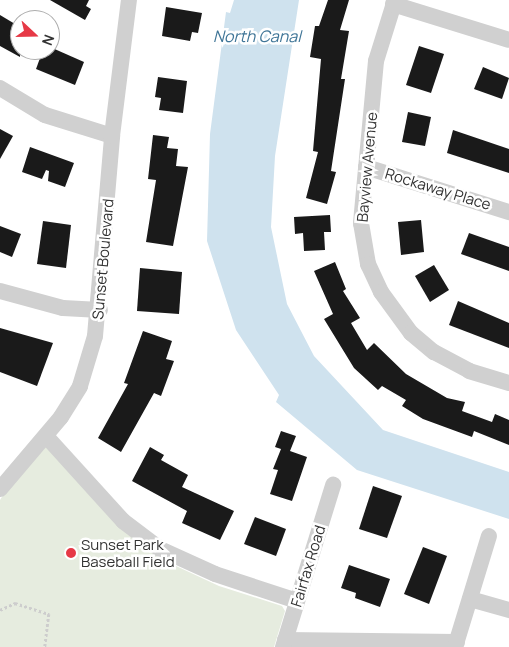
<!DOCTYPE html>
<html>
<head>
<meta charset="utf-8">
<style>
	body { margin:0 }
	#map { position:relative; width:509px; height:647px; overflow:hidden; background:#fff; font-family:Manrope,sans-serif }
	div>[style] { position:absolute }
	[style*='--x'] { left:calc(var(--x)*1px); top:calc(var(--y)*1px); width:calc(var(--w)*1px); rotate:calc(var(--a)*1deg) }
	.green>* { inset:0; background:#e6ecdf }
	.water>* { inset:0; background:#cfe2ee }
	.building>* { inset:0; background:#1a1a1a }
	.path>* { height:2.5px; margin-top:-1.25px; transform-origin:0; background:repeating-linear-gradient(90deg,#cdcdcd 0 2.5px,transparent 0 5px) }
	.minor>* { height:16px; margin:-8px; padding:0 8px; transform-origin:8px; border-radius:8px; background:#d0d0d0 }
	.dots>* { width:14px; height:14px; translate:-50% -50%; box-sizing:border-box; border:2px solid #fff; border-radius:50% }
	span { translate:-50% -50%; white-space:nowrap; text-align:center; line-height:1.15; -webkit-text-stroke:5px #fff; paint-order:stroke }
	.street-label { font-size:15px; color:#333 }
	.poi-label { font-size:15px; color:#333 }
	.left { translate:0 -50%; text-align:left }
	.water-label { font-size:16px; color:#3f7597; font-style:italic }
	.north { position:absolute; left:10px; top:10px; width:50px; height:50px; box-sizing:border-box; background:#fff; border:1px solid #adadad; border-radius:50%; rotate:111deg; font-size:14px; font-weight:700; line-height:20px; text-align:center; color:#333 }
	.north::after { content:''; display:block; margin:auto; width:18px; height:22px; background:#e63946; clip-path:polygon(50% 0,100% 100%,50% 72%,0 100%) }
</style>
</head>
<body>
<div id="map">
	<div class="green">
		<div style="clip-path:polygon(46px 445px,119px 527px,161px 559px,219px 586px,282px 606px,285px 611px,274px 647px,0 647px,0 500px,11px 482px)"></div>
	</div>
	<div class="water">
		<div style="clip-path:polygon(234px 0,299px 0,275px 156px,271px 227px,287px 304px,314px 356px,383px 430px,509px 472px,509px 519px,357px 470px,276px 402px,279px 395px,236px 330px,207px 241px,210px 134px,226px 12px,230px 13px)"></div>
	</div>
	<div class="building">
		<div style="clip-path:polygon(50px 0,89px 0,86px 6px,91px 9px,85px 20px)"></div>
		<div style="clip-path:polygon(328px 0,349px 0,340px 30px,349px 31px,341px 79px,345px 79px,331px 171px,336px 172px,327px 204px,306px 198px,318px 152px,313px 151px,321px 59px,310px 57px,315px 26px,319px 26px)"></div>
		<div style="clip-path:polygon(166px 7px,202px 13px,198px 33px,192px 32px,190px 41px,162px 36px)"></div>
		<div style="clip-path:polygon(0 15px,20px 27px,20px 57px,0 46px)"></div>
		<div style="clip-path:polygon(419px 46px,444px 54px,431px 93px,406px 85px)"></div>
		<div style="clip-path:polygon(50px 47px,84px 62px,75px 85px,36px 69px,43px 50px)"></div>
		<div style="clip-path:polygon(483px 67px,509px 78px,502px 99px,474px 89px)"></div>
		<div style="clip-path:polygon(158px 77px,187px 81px,183px 113px,159px 110px,161px 98px,155px 97px)"></div>
		<div style="clip-path:polygon(408px 112px,431px 117px,425px 146px,402px 142px)"></div>
		<div style="clip-path:polygon(0 129px,13px 136px,0 159px)"></div>
		<div style="clip-path:polygon(453px 130px,509px 149px,509px 173px,447px 153px)"></div>
		<div style="clip-path:polygon(153px 135px,169px 137px,167px 148px,178px 149px,176px 166px,188px 167px,173px 246px,146px 242px,156px 180px,148px 179px)"></div>
		<div style="clip-path:polygon(30px 147px,74px 163px,65px 187px,48px 181px,49px 171px,46px 170px,42px 179px,22px 172px)"></div>
		<div style="clip-path:polygon(330px 215px,331px 232px,324px 232px,325px 250px,304px 251px,303px 233px,295px 234px,294px 217px)"></div>
		<div style="clip-path:polygon(421px 220px,424px 252px,401px 255px,398px 222px)"></div>
		<div style="clip-path:polygon(43px 221px,71px 225px,66px 268px,37px 264px)"></div>
		<div style="clip-path:polygon(0 226px,21px 234px,12px 257px,0 252px)"></div>
		<div style="clip-path:polygon(469px 233px,509px 247px,509px 271px,461px 254px)"></div>
		<div style="clip-path:polygon(335px 262px,346px 289px,343px 291px,360px 318px,351px 323px,367px 350px,374px 343px,406px 374px,447px 398px,465px 402px,462px 411px,492px 422px,495px 414px,509px 420px,509px 445px,474px 431px,472px 437px,423px 419px,402px 406px,406px 400px,382px 386px,378px 390px,354px 368px,324px 319px,333px 314px,314px 271px)"></div>
		<div style="clip-path:polygon(434px 265px,449px 290px,430px 302px,415px 276px)"></div>
		<div style="clip-path:polygon(140px 268px,182px 272px,179px 314px,137px 311px)"></div>
		<div style="clip-path:polygon(458px 301px,509px 323px,509px 348px,449px 325px)"></div>
		<div style="clip-path:polygon(0 328px,53px 343px,37px 386px,0 372px)"></div>
		<div style="clip-path:polygon(143px 331px,172px 341px,166px 359px,174px 361px,161px 396px,154px 393px,121px 452px,98px 438px,128px 384px,124px 383px)"></div>
		<div style="clip-path:polygon(281px 431px,296px 436px,290px 451px,307px 457px,292px 501px,270px 494px,278px 470px,273px 469px,281px 449px,275px 447px)"></div>
		<div style="clip-path:polygon(150px 447px,164px 455px,161px 460px,188px 475px,182px 487px,234px 511px,220px 540px,182px 523px,187px 511px,132px 481px)"></div>
		<div style="clip-path:polygon(373px 486px,402px 496px,387px 538px,359px 529px)"></div>
		<div style="clip-path:polygon(255px 517px,286px 529px,276px 556px,244px 544px)"></div>
		<div style="clip-path:polygon(423px 547px,447px 556px,429px 604px,404px 594px)"></div>
		<div style="clip-path:polygon(349px 565px,390px 579px,380px 607px,355px 598px,356px 593px,341px 588px)"></div>
	</div>
	<div class="path">
		<div style="--x:0;--y:610;--w:17;--a:-25"></div>
		<div style="--x:15;--y:603;--w:36;--a:18"></div>
		<div style="--x:49;--y:614;--w:33;--a:97"></div>
	</div>
	<div class="minor">
		<div style="--x:395;--y:0;--w:64;--a:107.3"></div>
		<div style="--x:376;--y:61;--w:163;--a:95.3"></div>
		<div style="--x:361;--y:223;--w:42;--a:80.3"></div>
		<div style="--x:368;--y:264;--w:31;--a:65"></div>
		<div style="--x:381;--y:292;--w:51;--a:53.8"></div>
		<div style="--x:411;--y:333;--w:30;--a:40"></div>
		<div style="--x:434;--y:352;--w:40;--a:28"></div>
		<div style="--x:469;--y:371;--w:42;--a:16.7"></div>
		<div style="--x:393;--y:4;--w:121;--a:17.2"></div>
		<div style="--x:0;--y:88;--w:52;--a:31"></div>
		<div style="--x:45;--y:115;--w:70;--a:17.4"></div>
		<div style="--x:366;--y:167;--w:150;--a:17.5"></div>
		<div style="--x:0;--y:291;--w:65;--a:15.1"></div>
		<div style="--x:63;--y:308;--w:37;--a:3"></div>
		<div style="--x:46;--y:436;--w:115;--a:47.8"></div>
		<div style="--x:123;--y:521;--w:46;--a:37.1"></div>
		<div style="--x:160;--y:549;--w:60;--a:24.4"></div>
		<div style="--x:215;--y:574;--w:86;--a:18.2"></div>
		<div style="--x:0;--y:489;--w:94;--a:-49.7"></div>
		<div style="--x:61;--y:417;--w:36;--a:-58"></div>
		<div style="--x:80;--y:386;--w:52;--a:-73.3"></div>
		<div style="--x:95;--y:336;--w:201;--a:-85.1"></div>
		<div style="--x:112;--y:136;--w:137;--a:-82.9"></div>
		<div style="--x:470;--y:599;--w:41;--a:15.8"></div>
		<div style="--x:285;--y:640;--w:172;--a:0.7"></div>
		<div style="--x:283;--y:647;--w:170;--a:-72.8"></div>
		<div style="--x:455;--y:647;--w:116;--a:-73"></div>
	</div>
	<div class="dots">
		<div style="left:71px;top:553px;background:#e63946"></div>
	</div>
	<div class="street-label">
		<span style="left:367px;top:167px;rotate:-85deg">Bayview Avenue</span>
		<span style="left:438px;top:189px;rotate:17deg">Rockaway Place</span>
		<span style="left:103px;top:259px;rotate:-85deg">Sunset Boulevard</span>
		<span style="left:308px;top:566px;rotate:-73deg">Fairfax Road</span>
	</div>
	<div class="poi-label">
		<span class="left" style="left:81px;top:553px">Sunset Park<br>Baseball Field</span>
	</div>
	<div class="water-label">
		<span style="left:257px;top:36px">North Canal</span>
	</div>
	<div class="north">N</div>
</div>
</body>
</html>
